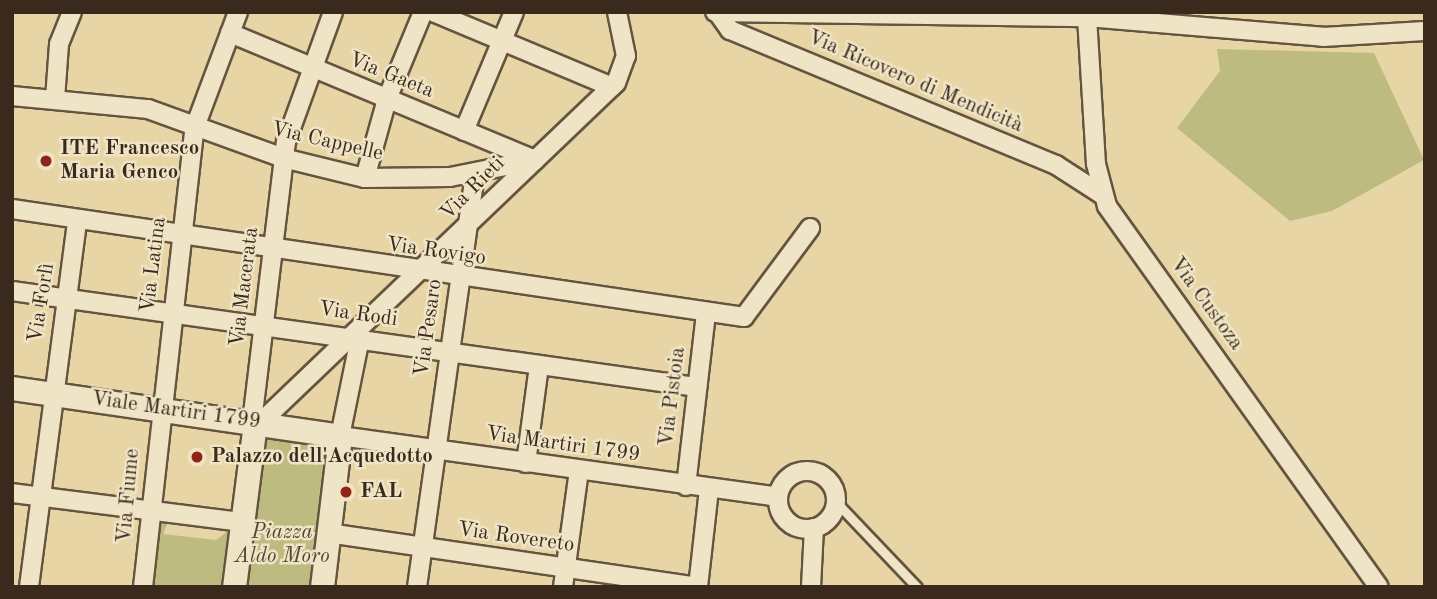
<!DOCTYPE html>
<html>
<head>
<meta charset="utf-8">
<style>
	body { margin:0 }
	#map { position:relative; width:1437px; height:599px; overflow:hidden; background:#e7d5a6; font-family:"Old Standard TT",serif }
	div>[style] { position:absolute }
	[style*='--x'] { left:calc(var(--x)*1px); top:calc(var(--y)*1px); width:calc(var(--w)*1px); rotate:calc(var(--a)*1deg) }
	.green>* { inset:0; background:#bebb81 }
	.roads { filter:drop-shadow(2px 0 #65543f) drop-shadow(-2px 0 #65543f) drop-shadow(0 2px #65543f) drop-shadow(0 -2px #65543f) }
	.service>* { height:9px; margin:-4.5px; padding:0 4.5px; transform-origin:4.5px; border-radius:4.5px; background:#efe4c5 }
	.minor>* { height:18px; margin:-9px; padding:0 9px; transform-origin:9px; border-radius:9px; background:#efe4c5 }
	.minor>.ring { margin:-9px; padding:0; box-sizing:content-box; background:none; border:18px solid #efe4c5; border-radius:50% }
	.tertiary>* { height:23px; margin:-11.5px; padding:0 11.5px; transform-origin:11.5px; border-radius:11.5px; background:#efe4c5 }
	.dots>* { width:19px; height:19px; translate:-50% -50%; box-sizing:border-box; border:4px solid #efe4c5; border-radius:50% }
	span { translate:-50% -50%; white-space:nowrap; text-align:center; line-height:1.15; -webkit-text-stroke:5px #efe4c5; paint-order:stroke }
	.street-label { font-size:21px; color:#3a291d }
	.poi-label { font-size:21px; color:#3a291d; font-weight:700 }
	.left { translate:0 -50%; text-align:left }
	.park-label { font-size:21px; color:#544631; font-style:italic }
	.frame { position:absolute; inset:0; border:14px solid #3a291d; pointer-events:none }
</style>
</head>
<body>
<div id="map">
	<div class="green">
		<div style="clip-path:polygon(1217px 49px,1374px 53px,1424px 160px,1332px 211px,1290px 221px,1177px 128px,1220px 71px)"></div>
		<div style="clip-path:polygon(261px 434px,329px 446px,313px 587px,245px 587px)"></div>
		<div style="clip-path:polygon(158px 520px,168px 522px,163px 534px,216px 540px,228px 531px,221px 587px,154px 587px)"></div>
	</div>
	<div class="roads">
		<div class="service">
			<div style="--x:836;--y:502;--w:117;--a:46.4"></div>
		</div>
		<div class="minor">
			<div style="--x:433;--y:12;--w:194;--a:22.7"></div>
			<div style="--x:715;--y:12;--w:372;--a:0.8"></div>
			<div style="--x:1087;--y:17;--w:237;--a:4.8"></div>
			<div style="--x:1323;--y:37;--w:102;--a:-3.4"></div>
			<div style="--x:718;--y:13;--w:21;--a:55"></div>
			<div style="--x:730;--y:30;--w:353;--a:22.5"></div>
			<div style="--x:1056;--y:165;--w:54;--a:32.8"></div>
			<div style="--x:1087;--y:17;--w:147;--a:86.5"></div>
			<div style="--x:1096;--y:164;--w:43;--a:75.3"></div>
			<div style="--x:1107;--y:206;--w:468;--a:54.5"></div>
			<div style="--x:230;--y:33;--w:330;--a:22.6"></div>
			<div style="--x:12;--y:96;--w:137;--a:5.5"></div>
			<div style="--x:148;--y:109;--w:144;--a:19.9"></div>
			<div style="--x:283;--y:158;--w:84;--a:13.7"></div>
			<div style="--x:365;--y:178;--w:85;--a:-0.7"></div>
			<div style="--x:450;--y:177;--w:87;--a:-11.3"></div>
			<div style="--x:55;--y:99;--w:55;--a:-85.8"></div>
			<div style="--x:59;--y:44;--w:35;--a:-68"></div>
			<div style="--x:464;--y:131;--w:129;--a:-67.2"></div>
			<div style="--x:365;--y:178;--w:82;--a:-74.4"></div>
			<div style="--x:387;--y:99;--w:94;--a:-67.5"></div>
			<div style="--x:12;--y:209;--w:740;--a:8.39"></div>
			<div style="--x:744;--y:317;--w:111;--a:-53.4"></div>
			<div style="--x:12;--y:291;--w:692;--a:7.98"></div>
			<div style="--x:360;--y:338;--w:100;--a:101.5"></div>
			<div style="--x:340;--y:436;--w:442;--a:7.9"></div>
			<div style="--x:252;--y:422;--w:282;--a:-83.1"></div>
			<div style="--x:286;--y:142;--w:138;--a:-70.1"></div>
			<div style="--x:260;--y:423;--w:492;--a:-43.7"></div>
			<div style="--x:616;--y:83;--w:29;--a:-70"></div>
			<div style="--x:626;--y:56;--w:45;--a:-101.6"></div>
			<div style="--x:526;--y:463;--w:99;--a:-82.4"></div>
			<div class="ring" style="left:778px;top:471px;width:40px;height:40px"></div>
			<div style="--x:686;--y:486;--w:175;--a:-83.4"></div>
			<div style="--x:12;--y:493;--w:231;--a:7.2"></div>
			<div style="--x:328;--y:533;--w:374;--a:8.3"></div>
			<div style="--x:698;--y:587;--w:99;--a:-83.6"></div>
			<div style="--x:29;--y:587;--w:370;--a:-82.5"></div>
			<div style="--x:143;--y:587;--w:463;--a:-83.6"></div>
			<div style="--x:195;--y:127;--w:123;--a:-69.5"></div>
			<div style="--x:417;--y:587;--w:418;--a:-82"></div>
			<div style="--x:563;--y:587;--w:118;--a:-82.2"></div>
			<div style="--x:811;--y:587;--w:59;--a:-87.1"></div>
		</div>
		<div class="tertiary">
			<div style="--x:12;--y:388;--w:331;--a:8.3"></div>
			<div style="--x:340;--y:436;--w:152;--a:96.8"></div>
			<div style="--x:234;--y:587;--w:166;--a:-82.7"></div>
		</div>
	</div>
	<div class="dots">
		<div style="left:46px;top:161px;background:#8f2418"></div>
		<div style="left:197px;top:457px;background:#8f2418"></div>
		<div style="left:346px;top:492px;background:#8f2418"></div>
	</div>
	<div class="street-label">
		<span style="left:391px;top:76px;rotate:22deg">Via Gaeta</span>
		<span style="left:915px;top:82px;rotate:23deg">Via Ricovero di Mendicità</span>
		<span style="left:327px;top:142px;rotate:13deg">Via Cappelle</span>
		<span style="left:473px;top:189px;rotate:-45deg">Via Rieti</span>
		<span style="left:436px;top:252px;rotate:8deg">Via Rovigo</span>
		<span style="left:154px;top:265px;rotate:-83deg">Via Latina</span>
		<span style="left:245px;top:287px;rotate:-83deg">Via Macerata</span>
		<span style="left:42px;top:303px;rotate:-81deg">Via Forlì</span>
		<span style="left:1206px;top:304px;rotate:54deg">Via Custoza</span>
		<span style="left:358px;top:315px;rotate:8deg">Via Rodi</span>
		<span style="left:429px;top:328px;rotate:-82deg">Via Pesaro</span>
		<span style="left:673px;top:397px;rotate:-83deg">Via Pistoia</span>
		<span style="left:176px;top:411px;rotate:8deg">Viale Martiri 1799</span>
		<span style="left:563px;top:445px;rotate:8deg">Via Martiri 1799</span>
		<span style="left:129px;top:496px;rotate:-85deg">Via Fiume</span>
		<span style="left:516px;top:538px;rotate:8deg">Via Rovereto</span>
	</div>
	<div class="poi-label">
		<span class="left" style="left:60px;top:161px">ITE Francesco<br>Maria Genco</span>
		<span class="left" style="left:211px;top:457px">Palazzo dell'Acquedotto</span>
		<span class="left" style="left:360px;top:492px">FAL</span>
	</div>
	<div class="park-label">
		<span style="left:282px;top:545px">Piazza<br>Aldo Moro</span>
	</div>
	<div class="frame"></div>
</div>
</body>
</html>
